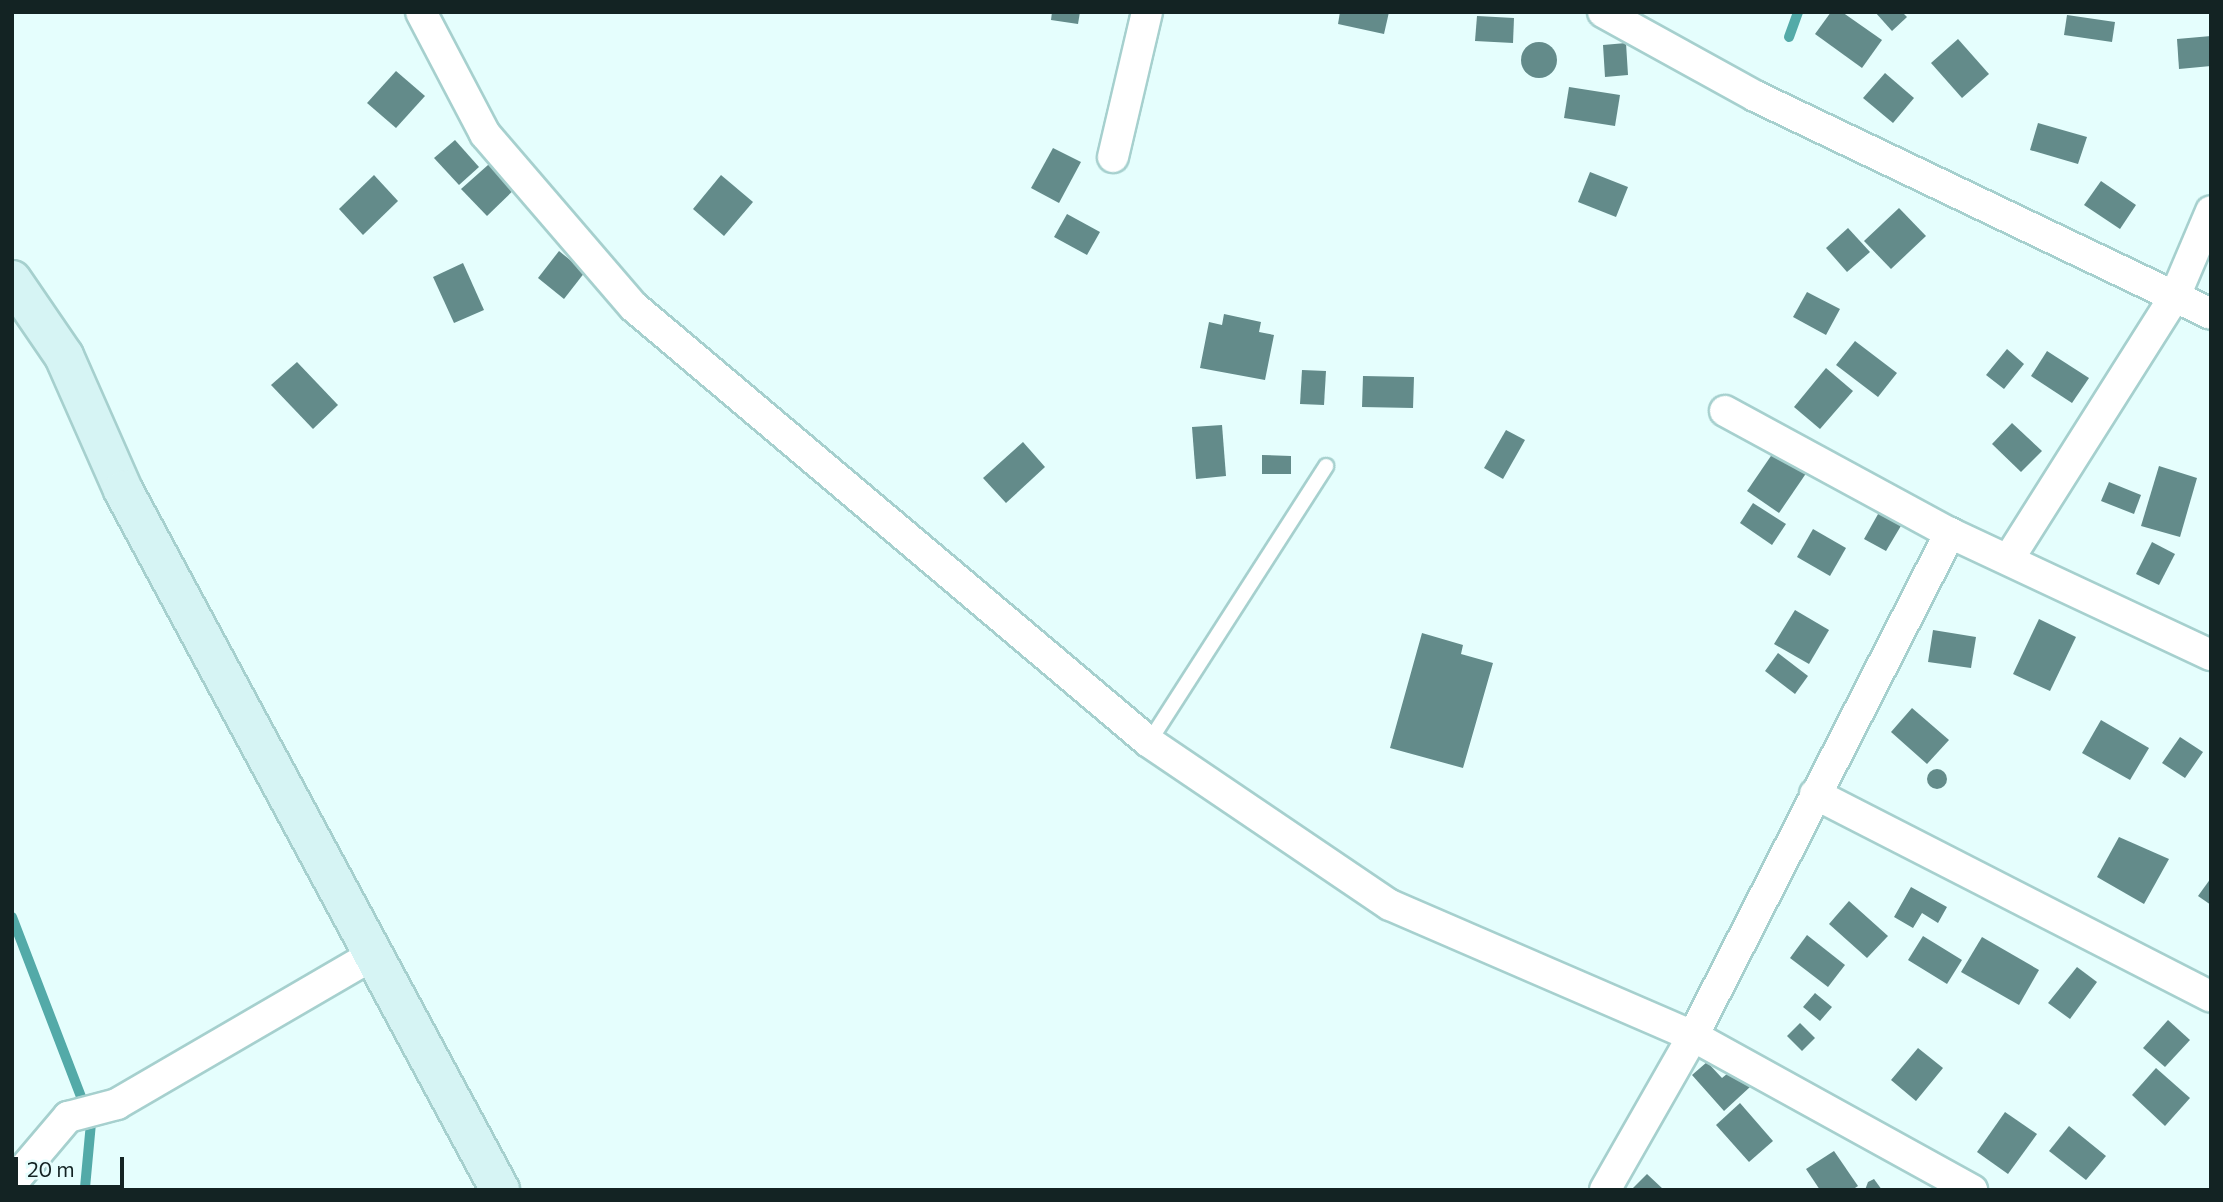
<!DOCTYPE html>
<html>
<head>
<meta charset="utf-8">
<style>
	body { margin:0 }
	#map { position:relative; width:2223px; height:1202px; overflow:hidden; background:#e5fefd; font-family:Commissioner,sans-serif }
	div>[style] { position:absolute }
	[style*='--x'] { left:calc(var(--x)*1px); top:calc(var(--y)*1px); width:calc(var(--w)*1px); rotate:calc(var(--a)*1deg) }
	.stream>* { height:10px; margin:-5px; padding:0 5px; transform-origin:5px; border-radius:5px; background:#53aaa8 }
	.building>* { inset:0; background:#638b8a }
	.round { border-radius:50% }
	.roads { filter:drop-shadow(2px 0 #a6d0ce) drop-shadow(-2px 0 #a6d0ce) drop-shadow(0 2px #a6d0ce) drop-shadow(0 -2px #a6d0ce) }
	.lane>* { height:14px; margin:-7px; padding:0 7px; transform-origin:7px; border-radius:7px; background:#fff }
	.street>* { height:30px; margin:-15px; padding:0 15px; transform-origin:15px; border-radius:15px; background:#fff }
	.secondary>* { height:38px; margin:-19px; padding:0 19px; transform-origin:19px; border-radius:19px; background:#d6f4f4 }
	span { translate:-50% -50%; white-space:nowrap; text-align:center; line-height:1.15; -webkit-text-stroke:6px #e5fefd; paint-order:stroke }
	.frame { position:absolute; inset:0; border:14px solid #132323; pointer-events:none }
	.scale { position:absolute; left:14px; top:1157px; width:110px; height:32px; box-sizing:border-box; border:4px solid #132323; border-top:0; padding-left:9px; font-size:21px; line-height:24px; white-space:nowrap; color:#132323; -webkit-text-stroke:5px #e5fefd; paint-order:stroke }
</style>
</head>
<body>
<div id="map">
	<div class="stream">
		<div style="--x:1789;--y:37;--w:27;--a:-70"></div>
		<div style="--x:12;--y:917;--w:221;--a:69"></div>
		<div style="--x:91;--y:1123;--w:65;--a:95.3"></div>
	</div>
	<div class="building">
		<div style="clip-path:polygon(1052px 12px,1080px 12px,1078px 24px,1051px 20px)"></div>
		<div style="clip-path:polygon(1340px 12px,1389px 12px,1384px 34px,1338px 24px)"></div>
		<div style="clip-path:polygon(1831px 12px,1842px 12px,1882px 40px,1862px 68px,1815px 34px)"></div>
		<div style="clip-path:polygon(1875px 12px,1902px 12px,1907px 17px,1892px 31px)"></div>
		<div style="clip-path:polygon(2067px 15px,2115px 22px,2112px 42px,2064px 35px)"></div>
		<div style="clip-path:polygon(1477px 16px,1514px 18px,1513px 43px,1475px 41px)"></div>
		<div style="clip-path:polygon(2211px 36px,2211px 66px,2179px 69px,2177px 39px)"></div>
		<div style="clip-path:polygon(1958px 39px,1989px 74px,1962px 98px,1931px 63px)"></div>
		<div class="round" style="left:1521px;top:42px;width:36px;height:36px"></div>
		<div style="clip-path:polygon(1626px 43px,1628px 75px,1605px 77px,1603px 45px)"></div>
		<div style="clip-path:polygon(396px 71px,425px 96px,396px 128px,367px 103px)"></div>
		<div style="clip-path:polygon(1885px 73px,1914px 98px,1893px 123px,1863px 98px)"></div>
		<div style="clip-path:polygon(1569px 87px,1620px 95px,1615px 126px,1564px 118px)"></div>
		<div style="clip-path:polygon(2038px 123px,2087px 137px,2078px 164px,2030px 150px)"></div>
		<div style="clip-path:polygon(455px 140px,479px 167px,459px 185px,434px 158px)"></div>
		<div style="clip-path:polygon(1053px 148px,1081px 162px,1059px 203px,1031px 188px)"></div>
		<div style="clip-path:polygon(497px 157px,521px 183px,487px 216px,461px 189px)"></div>
		<div style="clip-path:polygon(1590px 172px,1628px 187px,1616px 217px,1578px 202px)"></div>
		<div style="clip-path:polygon(374px 175px,398px 201px,363px 235px,339px 209px)"></div>
		<div style="clip-path:polygon(721px 175px,753px 202px,724px 236px,693px 209px)"></div>
		<div style="clip-path:polygon(2101px 181px,2136px 205px,2120px 229px,2084px 205px)"></div>
		<div style="clip-path:polygon(1899px 208px,1926px 236px,1891px 269px,1864px 241px)"></div>
		<div style="clip-path:polygon(1067px 214px,1100px 232px,1087px 255px,1054px 237px)"></div>
		<div style="clip-path:polygon(1848px 228px,1870px 252px,1847px 272px,1826px 248px)"></div>
		<div style="clip-path:polygon(559px 251px,585px 272px,564px 299px,538px 278px)"></div>
		<div style="clip-path:polygon(463px 263px,484px 310px,454px 323px,433px 277px)"></div>
		<div style="clip-path:polygon(1807px 292px,1840px 309px,1826px 335px,1793px 317px)"></div>
		<div style="clip-path:polygon(1224px 314px,1261px 322px,1259px 332px,1274px 335px,1265px 380px,1200px 368px,1209px 322px,1222px 325px)"></div>
		<div style="clip-path:polygon(1855px 341px,1897px 373px,1878px 397px,1836px 365px)"></div>
		<div style="clip-path:polygon(2007px 349px,2024px 364px,2004px 389px,1986px 375px)"></div>
		<div style="clip-path:polygon(2047px 351px,2089px 378px,2072px 403px,2031px 376px)"></div>
		<div style="clip-path:polygon(297px 362px,338px 405px,313px 429px,271px 385px)"></div>
		<div style="clip-path:polygon(1826px 368px,1853px 391px,1820px 429px,1794px 407px)"></div>
		<div style="clip-path:polygon(1302px 370px,1326px 371px,1324px 405px,1300px 404px)"></div>
		<div style="clip-path:polygon(1363px 376px,1414px 377px,1413px 408px,1362px 407px)"></div>
		<div style="clip-path:polygon(2012px 423px,2042px 451px,2021px 472px,1992px 444px)"></div>
		<div style="clip-path:polygon(1222px 425px,1226px 476px,1196px 479px,1192px 427px)"></div>
		<div style="clip-path:polygon(1506px 430px,1525px 440px,1503px 479px,1484px 468px)"></div>
		<div style="clip-path:polygon(1023px 442px,1045px 467px,1006px 503px,983px 478px)"></div>
		<div style="clip-path:polygon(1775px 450px,1807px 472px,1779px 513px,1747px 491px)"></div>
		<div style="clip-path:polygon(1262px 455px,1291px 456px,1291px 474px,1262px 474px)"></div>
		<div style="clip-path:polygon(2159px 466px,2197px 478px,2180px 537px,2141px 526px)"></div>
		<div style="clip-path:polygon(2109px 482px,2141px 495px,2134px 514px,2101px 501px)"></div>
		<div style="clip-path:polygon(1753px 503px,1786px 524px,1772px 545px,1740px 523px)"></div>
		<div style="clip-path:polygon(1882px 507px,1905px 519px,1886px 551px,1864px 539px)"></div>
		<div style="clip-path:polygon(1813px 529px,1846px 548px,1830px 576px,1797px 557px)"></div>
		<div style="clip-path:polygon(2152px 542px,2175px 554px,2159px 585px,2136px 574px)"></div>
		<div style="clip-path:polygon(1795px 610px,1829px 630px,1809px 664px,1774px 644px)"></div>
		<div style="clip-path:polygon(2039px 619px,2076px 637px,2050px 691px,2013px 674px)"></div>
		<div style="clip-path:polygon(1933px 630px,1976px 637px,1971px 668px,1928px 662px)"></div>
		<div style="clip-path:polygon(1422px 633px,1463px 645px,1461px 654px,1493px 663px,1463px 768px,1390px 748px)"></div>
		<div style="clip-path:polygon(1778px 653px,1808px 676px,1795px 694px,1765px 671px)"></div>
		<div style="clip-path:polygon(1912px 708px,1949px 740px,1927px 764px,1891px 732px)"></div>
		<div style="clip-path:polygon(2101px 720px,2149px 748px,2130px 780px,2082px 753px)"></div>
		<div style="clip-path:polygon(2180px 737px,2203px 752px,2185px 778px,2162px 763px)"></div>
		<div class="round" style="left:1927px;top:769px;width:20px;height:20px"></div>
		<div style="clip-path:polygon(2119px 837px,2169px 859px,2144px 904px,2097px 877px)"></div>
		<div style="clip-path:polygon(2211px 878px,2211px 905px,2198px 896px)"></div>
		<div style="clip-path:polygon(1911px 887px,1947px 907px,1938px 923px,1922px 913px,1913px 928px,1894px 917px)"></div>
		<div style="clip-path:polygon(1849px 901px,1888px 936px,1867px 958px,1829px 924px)"></div>
		<div style="clip-path:polygon(1807px 935px,1845px 965px,1828px 987px,1790px 958px)"></div>
		<div style="clip-path:polygon(1923px 936px,1962px 960px,1947px 984px,1908px 960px)"></div>
		<div style="clip-path:polygon(1982px 937px,2039px 970px,2019px 1005px,1961px 972px)"></div>
		<div style="clip-path:polygon(2077px 967px,2097px 982px,2070px 1019px,2048px 1003px)"></div>
		<div style="clip-path:polygon(1815px 993px,1832px 1007px,1820px 1021px,1803px 1007px)"></div>
		<div style="clip-path:polygon(2168px 1020px,2190px 1040px,2165px 1067px,2143px 1048px)"></div>
		<div style="clip-path:polygon(1800px 1023px,1815px 1038px,1802px 1051px,1787px 1036px)"></div>
		<div style="clip-path:polygon(1918px 1048px,1943px 1068px,1916px 1101px,1891px 1080px)"></div>
		<div style="clip-path:polygon(1707px 1062px,1722px 1078px,1733px 1069px,1750px 1087px,1724px 1111px,1692px 1075px)"></div>
		<div style="clip-path:polygon(2156px 1068px,2190px 1098px,2165px 1126px,2132px 1095px)"></div>
		<div style="clip-path:polygon(1740px 1103px,1773px 1141px,1749px 1162px,1716px 1125px)"></div>
		<div style="clip-path:polygon(2005px 1112px,2037px 1134px,2008px 1174px,1977px 1152px)"></div>
		<div style="clip-path:polygon(2069px 1126px,2106px 1156px,2086px 1180px,2049px 1151px)"></div>
		<div style="clip-path:polygon(1834px 1151px,1858px 1186px,1852px 1190px,1820px 1190px,1806px 1169px)"></div>
		<div style="clip-path:polygon(1647px 1174px,1664px 1190px,1631px 1190px)"></div>
		<div style="clip-path:polygon(1874px 1179px,1882px 1190px,1865px 1190px,1868px 1182px)"></div>
	</div>
	<div class="roads">
		<div class="lane">
			<div style="--x:1149;--y:742;--w:328;--a:-57.3"></div>
		</div>
		<div class="street">
			<div style="--x:421;--y:12;--w:138;--a:62.3"></div>
			<div style="--x:485;--y:134;--w:228;--a:49.3"></div>
			<div style="--x:634;--y:307;--w:674;--a:40.19"></div>
			<div style="--x:1149;--y:742;--w:291;--a:34.1"></div>
			<div style="--x:1390;--y:905;--w:330;--a:23.4"></div>
			<div style="--x:1693;--y:1036;--w:319;--a:28.9"></div>
			<div style="--x:1603;--y:12;--w:174;--a:28.9"></div>
			<div style="--x:1755;--y:96;--w:505;--a:25.55"></div>
			<div style="--x:1113;--y:157;--w:149;--a:-76.8"></div>
			<div style="--x:1725;--y:411;--w:256;--a:28.5"></div>
			<div style="--x:1950;--y:533;--w:288;--a:25.1"></div>
			<div style="--x:2010;--y:557;--w:309;--a:-57.7"></div>
			<div style="--x:2175;--y:296;--w:92;--a:-67"></div>
			<div style="--x:1815;--y:794;--w:445;--a:27.1"></div>
			<div style="--x:12;--y:1183;--w:87;--a:-49.7"></div>
			<div style="--x:68;--y:1117;--w:51;--a:-14.9"></div>
			<div style="--x:117;--y:1104;--w:296;--a:-30.2"></div>
			<div style="--x:1605;--y:1190;--w:177;--a:-60.3"></div>
			<div style="--x:1693;--y:1036;--w:565;--a:-62.94"></div>
		</div>
		<div class="secondary">
			<div style="--x:12;--y:280;--w:92;--a:55.6"></div>
			<div style="--x:64;--y:356;--w:146;--a:66.2"></div>
			<div style="--x:123;--y:490;--w:795;--a:61.69"></div>
		</div>
	</div>
	<div class="frame"></div>
	<div class="scale">20 m</div>
</div>
</body>
</html>
